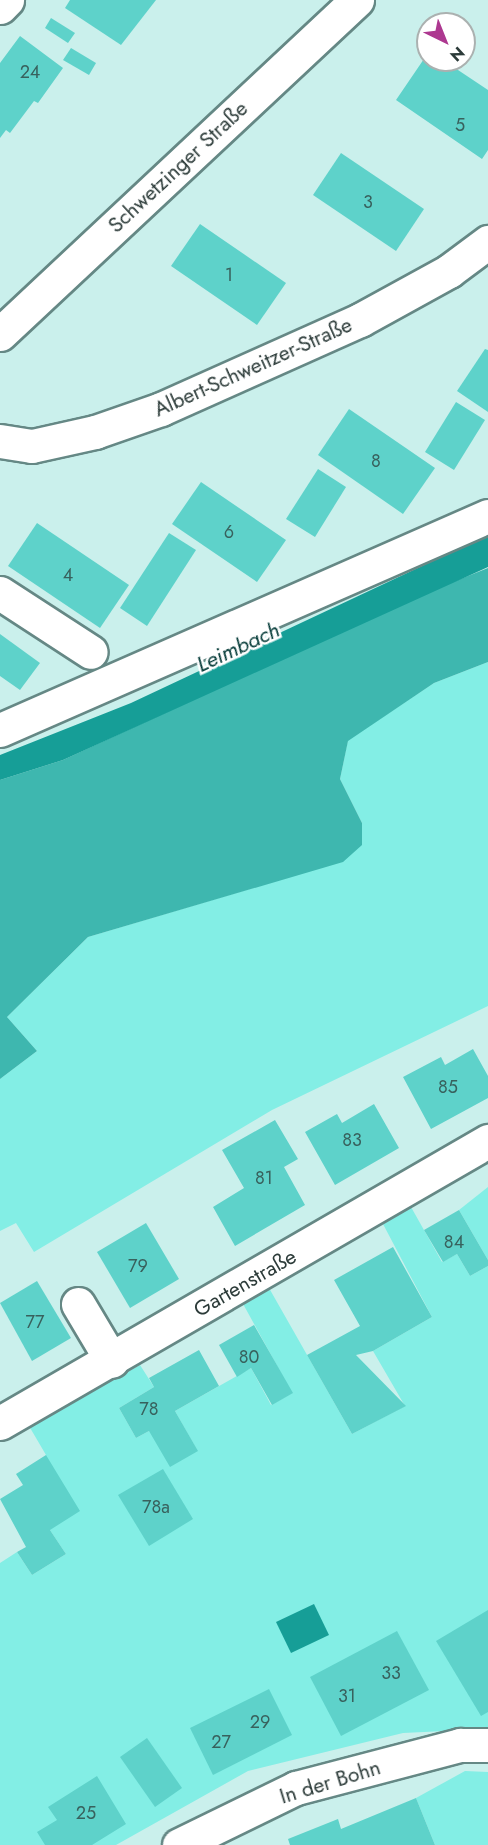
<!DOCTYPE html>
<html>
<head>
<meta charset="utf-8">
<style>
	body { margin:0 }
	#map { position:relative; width:488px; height:1845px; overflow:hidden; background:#caf0ec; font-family:Jost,sans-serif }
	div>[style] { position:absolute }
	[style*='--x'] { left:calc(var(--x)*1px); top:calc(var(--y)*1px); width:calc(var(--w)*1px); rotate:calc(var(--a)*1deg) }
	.green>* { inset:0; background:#83eee5 }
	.forest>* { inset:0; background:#3eb7af }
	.water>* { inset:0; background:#169e97 }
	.building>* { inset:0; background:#5ed2ca }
	.roads { filter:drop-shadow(2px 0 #658885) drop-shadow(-2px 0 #658885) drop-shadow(0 2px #658885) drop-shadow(0 -2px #658885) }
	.minor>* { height:33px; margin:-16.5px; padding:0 16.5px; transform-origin:16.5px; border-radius:16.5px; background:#fff }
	span { translate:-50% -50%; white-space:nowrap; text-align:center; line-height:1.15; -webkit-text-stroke:5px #fff; paint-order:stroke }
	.number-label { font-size:18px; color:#38615d }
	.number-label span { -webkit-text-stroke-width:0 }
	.street-label { font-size:21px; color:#2c3b39 }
	.water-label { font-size:22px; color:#003835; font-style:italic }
	.north { position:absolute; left:416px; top:12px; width:60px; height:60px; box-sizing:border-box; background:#fff; border:2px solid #abb1b0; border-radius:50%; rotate:137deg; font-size:16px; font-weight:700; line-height:24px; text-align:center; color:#2c3b39 }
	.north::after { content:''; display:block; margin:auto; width:21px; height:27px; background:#ad3890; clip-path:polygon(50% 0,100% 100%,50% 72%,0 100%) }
</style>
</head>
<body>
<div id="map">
	<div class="green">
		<div style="clip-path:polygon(488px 662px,488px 1006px,272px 1110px,34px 1252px,16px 1223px,0 1231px,0 1079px,37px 1051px,7px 1017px,88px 937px,343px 861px,362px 823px,340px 779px,348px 740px,434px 683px)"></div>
		<div style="clip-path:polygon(488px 1187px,488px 1260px,459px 1210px)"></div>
		<div style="clip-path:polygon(411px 1207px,442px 1262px,457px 1254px,470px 1276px,488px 1266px,488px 1729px,403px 1733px,248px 1771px,116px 1845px,0 1845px,0 1563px,17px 1552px,32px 1575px,66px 1554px,50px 1530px,46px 1455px,29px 1426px,140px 1365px,154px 1387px,119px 1408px,136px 1438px,149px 1431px,197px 1450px,175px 1411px,251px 1368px,271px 1405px,292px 1393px,242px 1302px,269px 1288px,352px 1434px,405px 1406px,373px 1351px,432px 1317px,383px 1224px)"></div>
		<div style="clip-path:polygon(465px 1771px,488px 1772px,488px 1845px,435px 1845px,416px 1798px)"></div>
	</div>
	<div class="forest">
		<div style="clip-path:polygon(488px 568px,488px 662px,434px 683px,348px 741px,340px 779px,362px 823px,362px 845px,343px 862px,88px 937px,7px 1017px,37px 1051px,0 1079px,0 780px,63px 760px,418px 596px)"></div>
	</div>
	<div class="water">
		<div style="clip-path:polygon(488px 535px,488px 567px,63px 760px,0 780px,0 755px,131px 703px)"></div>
		<div style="clip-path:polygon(314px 1604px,329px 1635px,291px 1653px,276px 1622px)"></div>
	</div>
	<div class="building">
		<div style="clip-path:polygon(70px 0,156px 0,121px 45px,65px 8px)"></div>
		<div style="clip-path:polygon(51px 18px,75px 33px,68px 43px,45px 28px)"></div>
		<div style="clip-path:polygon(20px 36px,63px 68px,38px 103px,34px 101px,10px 133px,6px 130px,0 138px,0 63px)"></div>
		<div style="clip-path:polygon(71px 48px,96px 63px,89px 75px,63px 60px)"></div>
		<div style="clip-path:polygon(428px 53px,428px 60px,443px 60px,488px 90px,488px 150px,482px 159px,396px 100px)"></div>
		<div style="clip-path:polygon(341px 153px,424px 209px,396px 251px,313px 195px)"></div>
		<div style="clip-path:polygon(200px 224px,286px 283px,257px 325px,171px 266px)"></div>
		<div style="clip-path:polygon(485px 349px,488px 350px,488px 412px,457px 391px)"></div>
		<div style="clip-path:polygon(456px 402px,485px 420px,454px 470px,425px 452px)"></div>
		<div style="clip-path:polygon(349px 409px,435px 468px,403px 514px,318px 455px)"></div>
		<div style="clip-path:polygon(318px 469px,346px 487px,315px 537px,286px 519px)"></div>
		<div style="clip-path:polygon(201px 482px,286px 540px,257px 582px,172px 524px)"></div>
		<div style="clip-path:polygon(37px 523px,129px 585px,100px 628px,8px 566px)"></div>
		<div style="clip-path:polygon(169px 533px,196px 550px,147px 626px,120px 608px)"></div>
		<div style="clip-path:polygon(0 634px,40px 663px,20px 690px,0 676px)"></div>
		<div style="clip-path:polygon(473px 1049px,488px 1076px,488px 1098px,431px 1129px,403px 1077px,441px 1057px,445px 1065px)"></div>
		<div style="clip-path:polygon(374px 1104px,399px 1148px,335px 1185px,305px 1132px,337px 1114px,342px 1123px)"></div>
		<div style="clip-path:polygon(275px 1120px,298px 1159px,284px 1167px,305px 1205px,235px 1246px,213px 1207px,244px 1188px,222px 1150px)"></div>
		<div style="clip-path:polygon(459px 1210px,488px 1260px,488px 1266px,470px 1276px,457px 1254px,443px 1262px,424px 1230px)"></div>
		<div style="clip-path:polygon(146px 1223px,179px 1279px,130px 1308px,97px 1252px)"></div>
		<div style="clip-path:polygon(393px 1247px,432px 1317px,373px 1351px,356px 1355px,406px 1406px,352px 1434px,307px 1355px,360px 1326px,334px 1280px)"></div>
		<div style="clip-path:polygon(37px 1281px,71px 1338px,32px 1361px,0 1303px)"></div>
		<div style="clip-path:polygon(254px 1325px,293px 1393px,272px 1405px,251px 1368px,237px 1377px,219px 1345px)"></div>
		<div style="clip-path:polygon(199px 1350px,219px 1386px,175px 1411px,198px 1451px,170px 1467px,149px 1431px,136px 1438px,119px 1408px,154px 1387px,149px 1378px)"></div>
		<div style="clip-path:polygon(46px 1455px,80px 1511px,50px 1530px,66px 1554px,32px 1575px,17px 1552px,26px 1547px,0 1499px,23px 1485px,16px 1474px)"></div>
		<div style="clip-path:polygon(163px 1469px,193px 1519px,149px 1546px,118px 1495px)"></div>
		<div style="clip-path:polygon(488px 1610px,488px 1712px,481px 1716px,436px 1641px)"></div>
		<div style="clip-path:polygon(397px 1631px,429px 1690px,341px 1736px,310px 1677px)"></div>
		<div style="clip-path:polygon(269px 1689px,292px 1735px,213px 1775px,190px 1728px)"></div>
		<div style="clip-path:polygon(147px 1738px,182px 1788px,155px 1807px,120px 1757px)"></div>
		<div style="clip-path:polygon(97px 1776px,126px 1824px,92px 1845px,45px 1845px,37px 1832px,57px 1820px,48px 1807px)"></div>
		<div style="clip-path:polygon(416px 1798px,435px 1845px,290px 1845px,288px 1839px,338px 1819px,341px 1829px)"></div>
	</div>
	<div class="roads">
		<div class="minor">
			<div style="--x:0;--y:7;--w:10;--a:-45"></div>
			<div style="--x:0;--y:334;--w:489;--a:-43.1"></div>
			<div style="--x:0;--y:441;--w:32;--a:9"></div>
			<div style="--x:32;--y:446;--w:65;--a:-12.5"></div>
			<div style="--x:95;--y:432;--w:70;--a:-19.2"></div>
			<div style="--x:161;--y:409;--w:218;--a:-24.1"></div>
			<div style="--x:360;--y:320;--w:102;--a:-28.8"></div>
			<div style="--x:449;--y:271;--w:49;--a:-36.6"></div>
			<div style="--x:0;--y:593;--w:108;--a:33"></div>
			<div style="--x:0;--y:730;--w:533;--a:-23.68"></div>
			<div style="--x:78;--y:1304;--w:66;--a:59.2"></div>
			<div style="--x:0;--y:1423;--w:564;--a:-30.02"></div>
			<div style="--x:179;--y:1845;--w:130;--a:-26"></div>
			<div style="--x:296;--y:1788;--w:170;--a:-14.7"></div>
			<div style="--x:460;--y:1745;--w:28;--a:0"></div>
		</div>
	</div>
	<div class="number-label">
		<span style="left:30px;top:72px">24</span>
		<span style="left:460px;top:125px">5</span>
		<span style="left:368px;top:202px">3</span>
		<span style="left:229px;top:275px">1</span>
		<span style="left:376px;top:461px">8</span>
		<span style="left:229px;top:532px">6</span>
		<span style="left:68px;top:575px">4</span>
		<span style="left:448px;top:1087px">85</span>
		<span style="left:352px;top:1140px">83</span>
		<span style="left:264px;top:1178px">81</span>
		<span style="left:454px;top:1242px">84</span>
		<span style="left:138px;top:1266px">79</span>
		<span style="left:35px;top:1322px">77</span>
		<span style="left:249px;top:1357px">80</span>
		<span style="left:149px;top:1409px">78</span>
		<span style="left:156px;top:1507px">78a</span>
		<span style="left:391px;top:1673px">33</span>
		<span style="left:347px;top:1696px">31</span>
		<span style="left:260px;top:1722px">29</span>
		<span style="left:221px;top:1742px">27</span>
		<span style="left:86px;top:1813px">25</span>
	</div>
	<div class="street-label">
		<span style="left:178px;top:167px;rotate:-43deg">Schwetzinger Straße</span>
		<span style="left:253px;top:367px;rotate:-24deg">Albert-Schweitzer-Straße</span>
		<span style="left:245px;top:1283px;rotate:-30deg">Gartenstraße</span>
		<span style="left:330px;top:1782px;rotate:-17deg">In der Bohn</span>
	</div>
	<div class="water-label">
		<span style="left:238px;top:647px;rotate:-25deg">Leimbach</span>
	</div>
	<div class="north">N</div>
</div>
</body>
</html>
